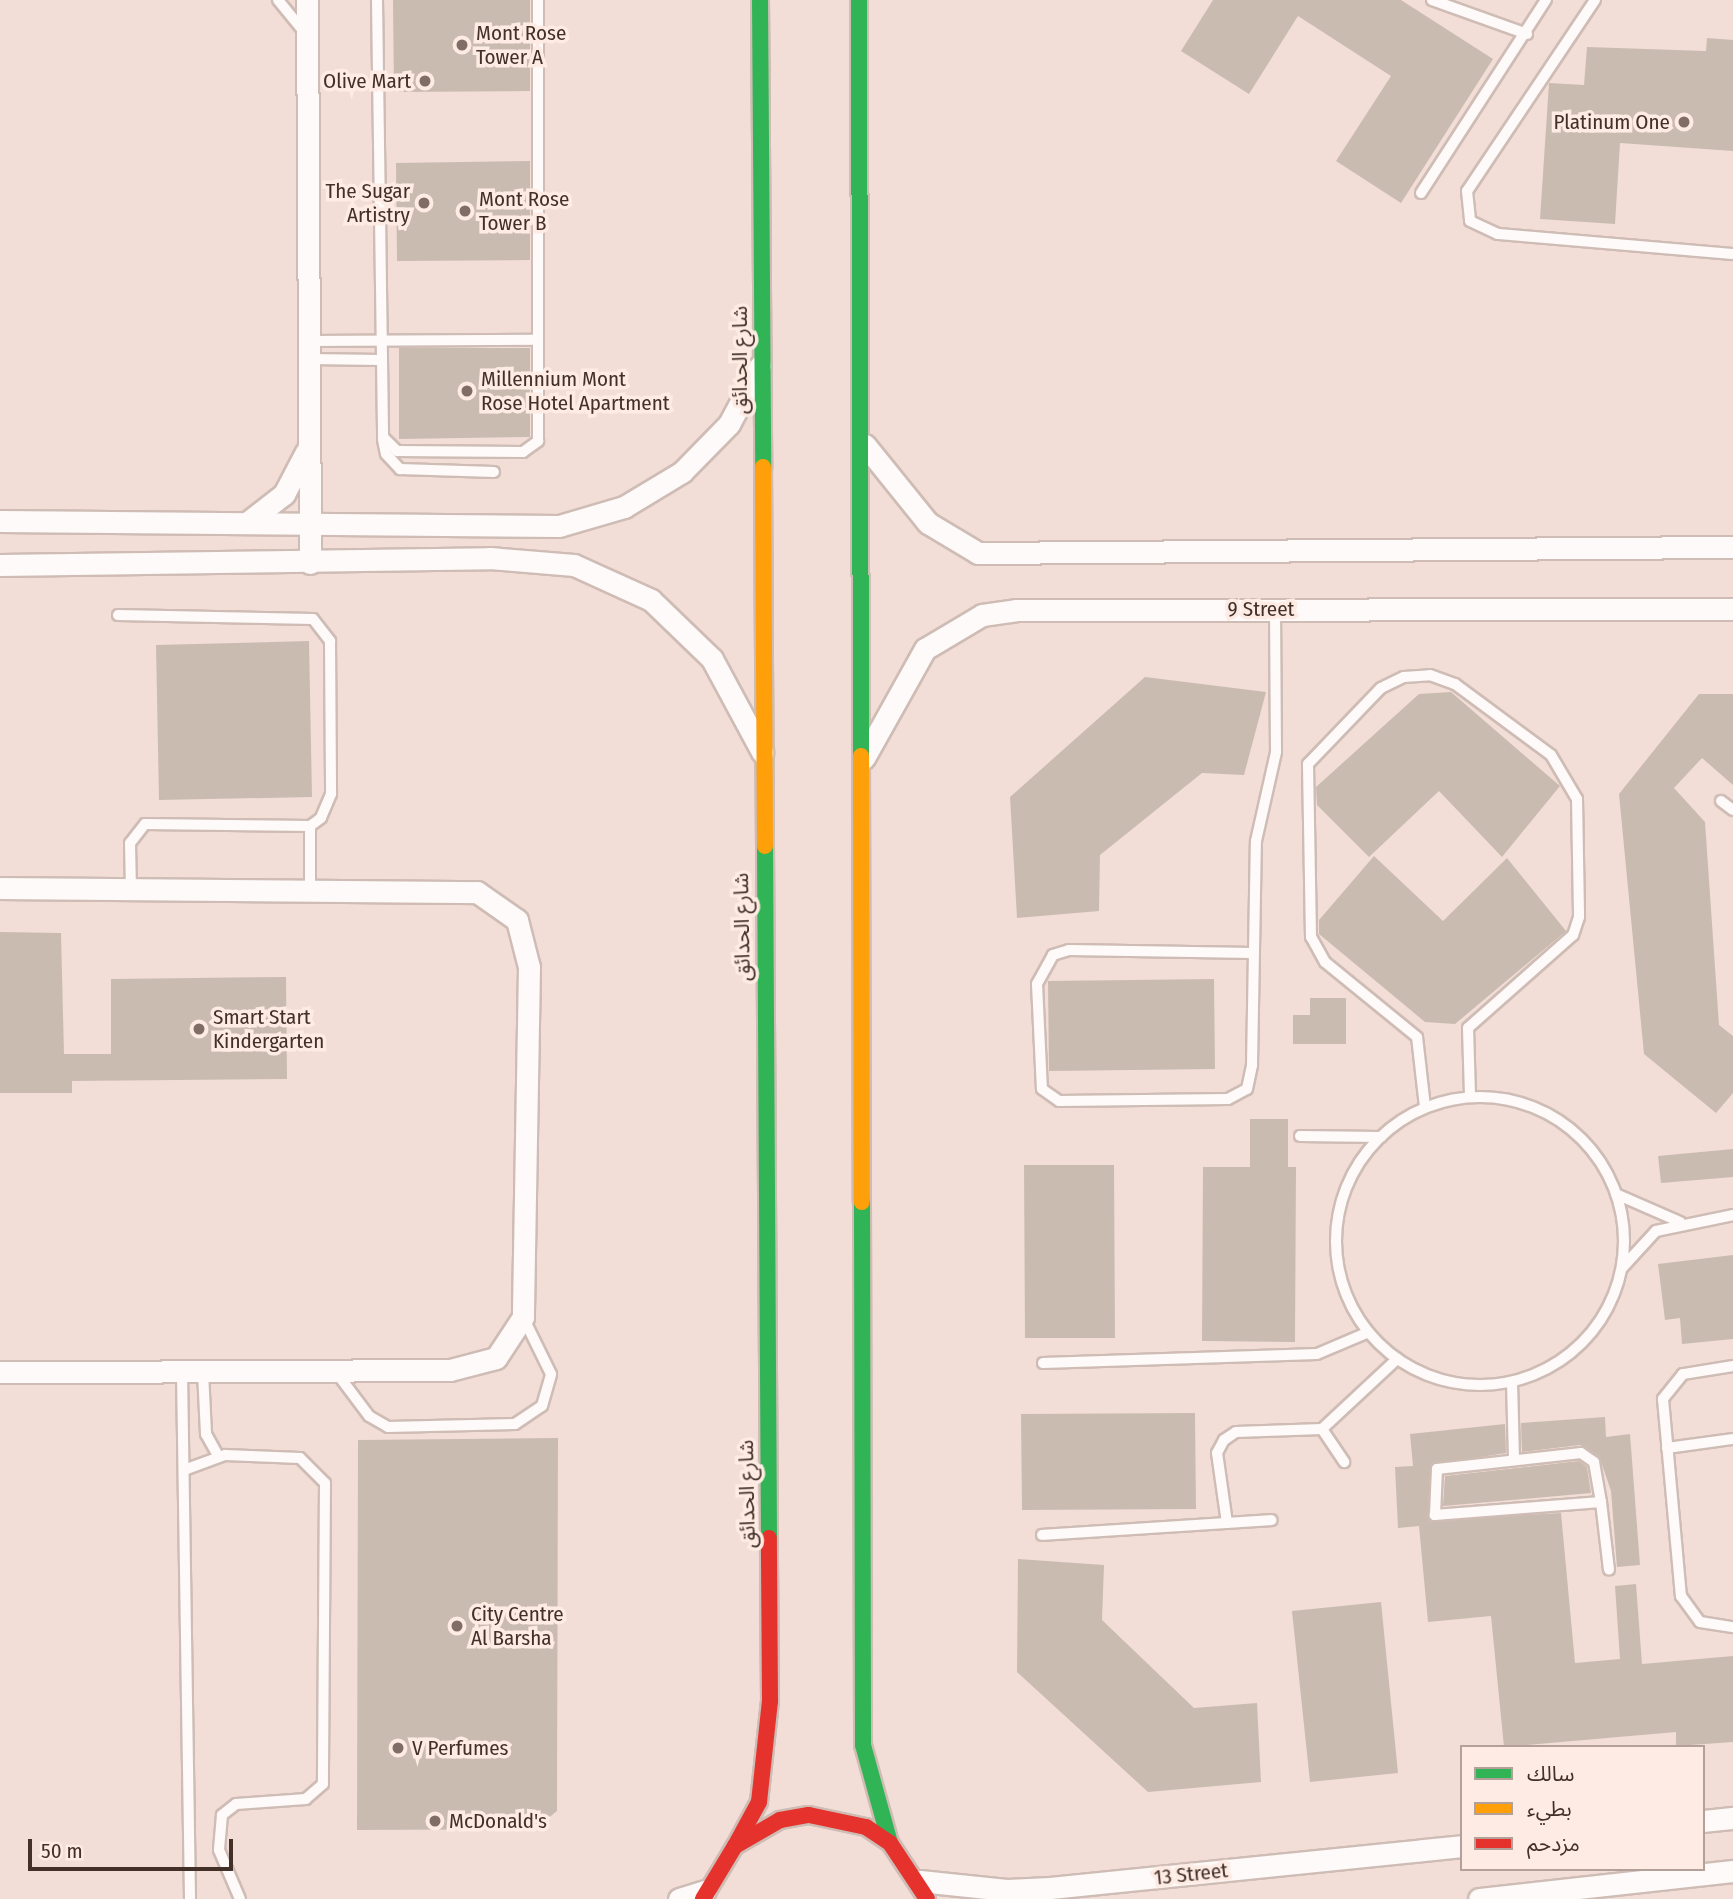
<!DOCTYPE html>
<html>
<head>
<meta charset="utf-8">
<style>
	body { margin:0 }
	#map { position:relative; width:1733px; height:1899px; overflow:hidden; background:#f2ded6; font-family:"Fira Sans Condensed","Noto Sans Arabic",sans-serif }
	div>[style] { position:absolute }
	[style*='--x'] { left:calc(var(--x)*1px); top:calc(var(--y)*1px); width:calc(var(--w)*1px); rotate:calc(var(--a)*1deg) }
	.building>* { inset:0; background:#cabbb1 }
	.roads { filter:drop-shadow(2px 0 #cebcb5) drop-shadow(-2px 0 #cebcb5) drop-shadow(0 2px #cebcb5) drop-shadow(0 -2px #cebcb5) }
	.lane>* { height:10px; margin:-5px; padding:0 5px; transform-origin:5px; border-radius:5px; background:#fdfaf9 }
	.lane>.ring { margin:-5px; padding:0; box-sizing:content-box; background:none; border:10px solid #fdfaf9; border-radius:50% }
	.street>* { height:21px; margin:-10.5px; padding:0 10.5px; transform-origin:10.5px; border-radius:10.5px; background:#fdfaf9 }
	.fast>* { height:16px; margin:-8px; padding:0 8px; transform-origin:8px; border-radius:8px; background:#30b455 }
	.slow>* { height:16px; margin:-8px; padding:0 8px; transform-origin:8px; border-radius:8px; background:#ff9f0a }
	.jam>* { height:16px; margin:-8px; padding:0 8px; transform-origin:8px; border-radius:8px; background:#e5322d }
	.dots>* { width:19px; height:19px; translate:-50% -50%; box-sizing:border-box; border:4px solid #feebe3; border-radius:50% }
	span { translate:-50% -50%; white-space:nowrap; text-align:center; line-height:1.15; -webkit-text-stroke:7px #feebe3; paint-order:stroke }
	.poi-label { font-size:21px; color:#423029 }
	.left { translate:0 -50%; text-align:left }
	.right { translate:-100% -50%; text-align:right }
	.street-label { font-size:21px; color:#423029 }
	.legend { position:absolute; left:1460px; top:1745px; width:245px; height:126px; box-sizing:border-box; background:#feebe3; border:2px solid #b3a099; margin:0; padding:9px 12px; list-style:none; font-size:21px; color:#423029 }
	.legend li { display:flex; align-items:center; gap:14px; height:35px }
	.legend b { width:35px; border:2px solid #b3a099 }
	.scale { position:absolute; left:28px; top:1839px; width:205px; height:32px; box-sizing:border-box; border:4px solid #423029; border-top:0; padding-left:9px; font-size:21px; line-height:24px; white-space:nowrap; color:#423029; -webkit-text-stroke:5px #feebe3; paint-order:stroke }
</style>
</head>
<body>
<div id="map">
	<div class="building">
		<div style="clip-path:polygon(393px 0,530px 0,530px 91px,394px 92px)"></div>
		<div style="clip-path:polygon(1213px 0,1401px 0,1493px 59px,1401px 203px,1336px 161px,1391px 76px,1298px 16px,1249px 94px,1181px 51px)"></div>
		<div style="clip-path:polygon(1707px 38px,1733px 40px,1733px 151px,1620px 143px,1615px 224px,1540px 219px,1549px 83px,1584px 85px,1587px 47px,1706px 51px)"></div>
		<div style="clip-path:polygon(530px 161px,530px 260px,397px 261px,396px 163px)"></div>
		<div style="clip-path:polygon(399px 348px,530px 348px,530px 437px,399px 439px)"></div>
		<div style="clip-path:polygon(309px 641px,312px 797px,159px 800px,156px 645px)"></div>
		<div style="clip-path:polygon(1145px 677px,1266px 692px,1244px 775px,1202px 773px,1100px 855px,1099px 911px,1017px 918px,1010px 797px)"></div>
		<div style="clip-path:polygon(1451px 692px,1560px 786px,1502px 857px,1439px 791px,1369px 857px,1317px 805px,1316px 787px,1419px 694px)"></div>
		<div style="clip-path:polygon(1699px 694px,1733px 694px,1733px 785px,1702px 758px,1674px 788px,1705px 822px,1719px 1025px,1733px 1036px,1733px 1093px,1716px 1113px,1644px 1054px,1619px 794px)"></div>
		<div style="clip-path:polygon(1374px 856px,1443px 921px,1507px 858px,1566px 931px,1455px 1024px,1425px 1022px,1319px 934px,1319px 920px)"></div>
		<div style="clip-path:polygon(0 932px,61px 933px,64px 1054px,111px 1054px,111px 979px,286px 977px,287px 1079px,72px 1081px,72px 1093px,0 1093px)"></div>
		<div style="clip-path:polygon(1214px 979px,1215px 1069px,1049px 1071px,1048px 981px)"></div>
		<div style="clip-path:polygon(1310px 998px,1346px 998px,1346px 1044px,1293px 1044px,1293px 1015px,1310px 1015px)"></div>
		<div style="clip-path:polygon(1250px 1119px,1288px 1119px,1288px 1167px,1296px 1167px,1295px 1342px,1202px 1341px,1203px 1167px,1250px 1167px)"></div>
		<div style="clip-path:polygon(1733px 1149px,1733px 1177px,1661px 1183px,1658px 1156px)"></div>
		<div style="clip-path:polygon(1024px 1165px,1114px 1165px,1115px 1338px,1025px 1338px)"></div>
		<div style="clip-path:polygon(1733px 1255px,1733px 1339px,1682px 1344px,1680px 1318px,1665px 1320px,1658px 1264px)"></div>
		<div style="clip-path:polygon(1195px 1413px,1196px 1509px,1022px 1510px,1021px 1414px)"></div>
		<div style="clip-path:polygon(1605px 1417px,1606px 1437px,1630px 1434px,1640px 1565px,1617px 1567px,1611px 1491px,1599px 1456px,1580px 1445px,1522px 1452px,1521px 1423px)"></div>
		<div style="clip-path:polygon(1505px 1424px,1506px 1453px,1431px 1465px,1429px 1520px,1561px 1513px,1575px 1663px,1620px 1659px,1615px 1586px,1636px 1584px,1642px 1664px,1733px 1656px,1733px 1742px,1676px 1746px,1676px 1732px,1504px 1747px,1491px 1616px,1428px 1622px,1419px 1526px,1398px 1528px,1395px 1467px,1413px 1466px,1410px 1434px)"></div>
		<div style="clip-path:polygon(558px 1438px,557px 1811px,535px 1829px,357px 1830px,358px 1440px)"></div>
		<div style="clip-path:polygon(1579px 1461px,1587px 1467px,1591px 1493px,1443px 1506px,1445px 1476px)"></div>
		<div style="clip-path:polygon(1018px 1559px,1104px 1565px,1102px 1620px,1194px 1708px,1257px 1703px,1261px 1782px,1148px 1792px,1017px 1672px)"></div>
		<div style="clip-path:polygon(1381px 1602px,1398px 1773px,1310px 1782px,1292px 1611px)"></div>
	</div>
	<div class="roads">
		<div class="lane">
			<div style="--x:278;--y:0;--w:43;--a:50.7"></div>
			<div style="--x:377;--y:0;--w:437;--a:89.2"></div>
			<div style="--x:383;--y:437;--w:20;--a:45"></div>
			<div style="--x:397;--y:451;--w:126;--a:0.5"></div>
			<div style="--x:523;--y:452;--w:19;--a:-36"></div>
			<div style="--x:538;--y:441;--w:441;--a:-90"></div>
			<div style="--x:1432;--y:0;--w:101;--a:19.7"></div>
			<div style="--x:1595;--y:0;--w:230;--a:123.8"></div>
			<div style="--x:1467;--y:191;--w:30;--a:84"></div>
			<div style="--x:1470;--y:221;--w:31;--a:25"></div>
			<div style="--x:1498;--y:234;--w:236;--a:4.9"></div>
			<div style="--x:1421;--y:193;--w:230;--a:-57.1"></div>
			<div style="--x:310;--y:341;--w:228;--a:-0.3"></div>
			<div style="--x:310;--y:359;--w:70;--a:0.8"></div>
			<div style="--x:383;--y:440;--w:14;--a:78"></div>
			<div style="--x:386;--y:454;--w:21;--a:47"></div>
			<div style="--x:400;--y:469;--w:94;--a:1.8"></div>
			<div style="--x:118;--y:615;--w:195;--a:1.2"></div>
			<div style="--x:313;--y:619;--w:28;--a:52"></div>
			<div style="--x:330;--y:641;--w:153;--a:89.6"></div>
			<div style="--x:331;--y:794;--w:26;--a:113"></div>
			<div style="--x:321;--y:818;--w:14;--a:144"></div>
			<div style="--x:310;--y:826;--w:165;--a:-179.3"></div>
			<div style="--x:145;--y:824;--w:24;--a:128"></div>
			<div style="--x:130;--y:843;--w:47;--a:88.8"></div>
			<div style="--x:1721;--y:801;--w:15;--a:37"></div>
			<div style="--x:310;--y:826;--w:63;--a:90"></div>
			<div style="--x:1253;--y:953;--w:184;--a:-179.1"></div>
			<div style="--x:1069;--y:950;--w:17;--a:163"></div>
			<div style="--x:1053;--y:955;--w:33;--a:119"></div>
			<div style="--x:1037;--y:984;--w:105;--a:87.3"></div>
			<div style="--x:1042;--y:1089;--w:21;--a:35"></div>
			<div style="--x:1059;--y:1101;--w:169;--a:-0.7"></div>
			<div style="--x:1228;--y:1099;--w:21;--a:-28"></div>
			<div style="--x:1247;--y:1089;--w:25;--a:-78"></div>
			<div style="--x:1252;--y:1065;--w:224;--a:-89"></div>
			<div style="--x:1256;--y:841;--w:91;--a:-77.3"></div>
			<div style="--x:1276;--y:752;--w:142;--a:-90.4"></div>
			<div class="ring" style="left:1336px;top:1097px;width:278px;height:278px"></div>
			<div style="--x:1425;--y:1107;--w:70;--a:-96.5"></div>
			<div style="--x:1417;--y:1037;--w:119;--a:-140.8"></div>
			<div style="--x:1325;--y:962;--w:29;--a:-119"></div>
			<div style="--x:1311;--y:937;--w:173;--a:-91"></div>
			<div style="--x:1308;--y:764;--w:105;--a:-46.2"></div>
			<div style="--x:1381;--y:688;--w:25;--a:-26"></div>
			<div style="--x:1404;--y:677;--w:26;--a:-4"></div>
			<div style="--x:1430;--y:675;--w:27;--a:20"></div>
			<div style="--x:1455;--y:684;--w:119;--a:36.5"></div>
			<div style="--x:1551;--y:755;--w:51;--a:59.4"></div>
			<div style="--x:1577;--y:799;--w:118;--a:89"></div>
			<div style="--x:1579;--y:917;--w:19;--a:108"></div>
			<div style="--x:1573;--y:935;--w:140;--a:138.5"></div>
			<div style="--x:1468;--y:1028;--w:69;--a:88.3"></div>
			<div style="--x:1300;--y:1136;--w:81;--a:0.7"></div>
			<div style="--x:1616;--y:1194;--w:70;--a:23.6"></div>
			<div style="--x:1622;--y:1268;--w:50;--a:-47.4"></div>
			<div style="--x:1656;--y:1231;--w:79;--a:-11.7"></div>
			<div style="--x:1043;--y:1363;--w:274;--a:-1.9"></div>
			<div style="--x:1317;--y:1354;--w:56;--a:-22.9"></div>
			<div style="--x:1733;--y:1366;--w:51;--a:170.9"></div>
			<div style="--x:1683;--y:1374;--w:32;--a:129"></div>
			<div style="--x:1663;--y:1399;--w:198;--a:84.8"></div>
			<div style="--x:1681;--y:1596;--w:32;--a:54"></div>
			<div style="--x:1700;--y:1622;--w:33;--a:9"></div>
			<div style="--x:182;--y:1372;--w:527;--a:89.13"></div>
			<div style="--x:203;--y:1372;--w:62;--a:87.2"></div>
			<div style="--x:206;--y:1434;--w:25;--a:61"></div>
			<div style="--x:336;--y:1372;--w:55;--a:53.1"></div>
			<div style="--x:369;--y:1416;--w:22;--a:30"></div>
			<div style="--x:388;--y:1427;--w:127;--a:-1.4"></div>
			<div style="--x:515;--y:1424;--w:32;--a:-34"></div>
			<div style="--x:542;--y:1406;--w:33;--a:-74"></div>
			<div style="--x:551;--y:1374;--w:64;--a:-116.2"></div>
			<div style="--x:1512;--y:1382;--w:78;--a:88.5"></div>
			<div style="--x:1322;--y:1429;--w:40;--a:56"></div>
			<div style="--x:1667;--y:1448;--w:67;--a:-7.8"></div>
			<div style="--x:1581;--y:1453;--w:16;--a:35"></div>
			<div style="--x:1594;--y:1462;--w:41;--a:80.1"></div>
			<div style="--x:1601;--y:1502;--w:167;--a:175.5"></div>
			<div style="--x:1435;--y:1515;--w:46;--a:-87.5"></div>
			<div style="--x:1437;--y:1469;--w:145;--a:-6.3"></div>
			<div style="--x:184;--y:1470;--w:44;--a:-20.1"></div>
			<div style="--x:225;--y:1455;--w:75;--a:2.3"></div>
			<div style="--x:300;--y:1458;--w:35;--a:45"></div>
			<div style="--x:325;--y:1483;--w:301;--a:90.4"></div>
			<div style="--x:323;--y:1784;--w:23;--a:139"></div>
			<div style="--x:306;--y:1799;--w:70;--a:175.9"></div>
			<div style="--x:236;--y:1804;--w:18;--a:142"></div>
			<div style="--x:222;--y:1815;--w:35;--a:95"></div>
			<div style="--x:219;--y:1850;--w:53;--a:66.8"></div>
			<div style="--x:1601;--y:1502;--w:68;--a:83.3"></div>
			<div style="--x:1227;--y:1523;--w:71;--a:-98.1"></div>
			<div style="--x:1217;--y:1453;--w:15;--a:-62"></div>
			<div style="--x:1224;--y:1440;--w:14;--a:-34"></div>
			<div style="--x:1236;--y:1432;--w:86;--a:-2"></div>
			<div style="--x:1322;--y:1429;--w:103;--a:-43"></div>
			<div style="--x:1042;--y:1535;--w:230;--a:-3.7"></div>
		</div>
		<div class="street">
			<div style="--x:307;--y:0;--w:563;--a:89.69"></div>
			<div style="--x:865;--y:445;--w:100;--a:51.1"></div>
			<div style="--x:928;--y:523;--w:58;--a:31"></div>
			<div style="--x:978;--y:553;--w:755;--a:-0.46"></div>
			<div style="--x:0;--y:521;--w:559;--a:0.51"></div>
			<div style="--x:559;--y:526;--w:68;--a:-16.3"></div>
			<div style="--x:624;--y:507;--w:68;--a:-31.1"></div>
			<div style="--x:682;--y:472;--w:67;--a:-45.6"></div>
			<div style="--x:729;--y:424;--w:66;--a:-61.9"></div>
			<div style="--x:248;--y:522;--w:46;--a:-37.9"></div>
			<div style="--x:284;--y:494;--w:47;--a:-62.4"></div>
			<div style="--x:0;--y:565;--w:490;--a:-0.8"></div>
			<div style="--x:490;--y:558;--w:84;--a:4.8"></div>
			<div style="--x:574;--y:565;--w:85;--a:24.4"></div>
			<div style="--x:651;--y:600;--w:85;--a:44"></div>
			<div style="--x:712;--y:659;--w:106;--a:61.7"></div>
			<div style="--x:864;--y:758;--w:125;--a:-60.8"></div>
			<div style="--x:925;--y:649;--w:66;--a:-30.8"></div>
			<div style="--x:982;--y:615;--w:34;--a:-8"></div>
			<div style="--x:1016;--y:610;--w:717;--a:-0.08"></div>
			<div style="--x:0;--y:888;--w:477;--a:0.5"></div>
			<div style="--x:477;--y:892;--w:49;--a:35"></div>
			<div style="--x:517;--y:920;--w:49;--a:75.7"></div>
			<div style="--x:529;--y:967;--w:350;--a:91"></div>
			<div style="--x:523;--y:1317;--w:49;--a:123.4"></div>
			<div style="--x:496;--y:1358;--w:48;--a:165.4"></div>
			<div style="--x:450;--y:1370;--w:450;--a:179.7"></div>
			<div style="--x:1703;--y:1821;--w:30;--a:-6"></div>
			<div style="--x:920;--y:1881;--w:87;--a:5.9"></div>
			<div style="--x:1007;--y:1890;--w:43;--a:-2.7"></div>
			<div style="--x:1050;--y:1888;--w:414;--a:-5.8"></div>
			<div style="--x:679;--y:1899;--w:27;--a:-17"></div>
			<div style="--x:1479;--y:1899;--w:256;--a:-6.3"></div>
		</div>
		<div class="fast">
			<div style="--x:760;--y:0;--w:467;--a:89.6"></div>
			<div style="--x:859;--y:0;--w:756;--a:89.85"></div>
			<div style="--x:765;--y:846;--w:692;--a:89.67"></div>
			<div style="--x:862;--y:1202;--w:543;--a:89.89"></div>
			<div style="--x:863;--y:1745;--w:102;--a:74.6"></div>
		</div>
		<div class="slow">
			<div style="--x:763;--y:467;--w:379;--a:89.7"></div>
			<div style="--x:861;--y:756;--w:446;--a:89.9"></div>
		</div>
		<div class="jam">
			<div style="--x:735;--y:1846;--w:50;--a:-61.4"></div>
			<div style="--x:759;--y:1802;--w:102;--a:-83.8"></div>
			<div style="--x:770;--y:1701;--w:163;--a:-90.4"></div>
			<div style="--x:703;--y:1899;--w:62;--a:-58.9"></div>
			<div style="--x:735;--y:1846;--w:52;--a:-30"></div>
			<div style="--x:780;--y:1820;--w:29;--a:-10"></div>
			<div style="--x:809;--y:1815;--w:58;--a:11.9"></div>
			<div style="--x:866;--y:1827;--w:29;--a:34"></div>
			<div style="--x:890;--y:1843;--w:67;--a:56.5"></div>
		</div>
	</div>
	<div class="dots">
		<div style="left:462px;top:45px;background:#806d66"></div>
		<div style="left:425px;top:81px;background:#806d66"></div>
		<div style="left:1684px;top:122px;background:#806d66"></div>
		<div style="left:424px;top:203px;background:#806d66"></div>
		<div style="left:465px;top:211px;background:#806d66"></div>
		<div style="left:467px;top:391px;background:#806d66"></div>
		<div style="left:199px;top:1029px;background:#806d66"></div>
		<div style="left:457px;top:1626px;background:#806d66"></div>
		<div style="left:398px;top:1748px;background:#806d66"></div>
		<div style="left:435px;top:1821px;background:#806d66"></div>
	</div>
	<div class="poi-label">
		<span class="left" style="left:476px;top:45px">Mont Rose<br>Tower A</span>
		<span class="right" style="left:411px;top:81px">Olive Mart</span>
		<span class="right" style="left:1670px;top:122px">Platinum One</span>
		<span class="right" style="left:410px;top:203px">The Sugar<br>Artistry</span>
		<span class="left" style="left:479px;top:211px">Mont Rose<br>Tower B</span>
		<span class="left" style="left:481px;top:391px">Millennium Mont<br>Rose Hotel Apartment</span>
		<span class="left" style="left:213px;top:1029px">Smart Start<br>Kindergarten</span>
		<span class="left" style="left:471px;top:1626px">City Centre<br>Al Barsha</span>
		<span class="left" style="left:412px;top:1748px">V Perfumes</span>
		<span class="left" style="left:449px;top:1821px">McDonald's</span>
	</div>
	<div class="street-label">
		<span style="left:740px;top:360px;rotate:-90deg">شارع الحدائق</span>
		<span style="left:1261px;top:609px">9 Street</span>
		<span style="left:742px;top:927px;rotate:-91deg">شارع الحدائق</span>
		<span style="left:747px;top:1494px;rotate:-91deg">شارع الحدائق</span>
		<span style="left:1191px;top:1874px;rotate:-6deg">13 Street</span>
	</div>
	<ul class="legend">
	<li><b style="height:9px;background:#30b455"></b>سالك</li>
	<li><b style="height:9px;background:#ff9f0a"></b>بطيء</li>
	<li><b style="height:9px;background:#e5322d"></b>مزدحم</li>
	</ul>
	<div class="scale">50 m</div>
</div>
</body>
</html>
